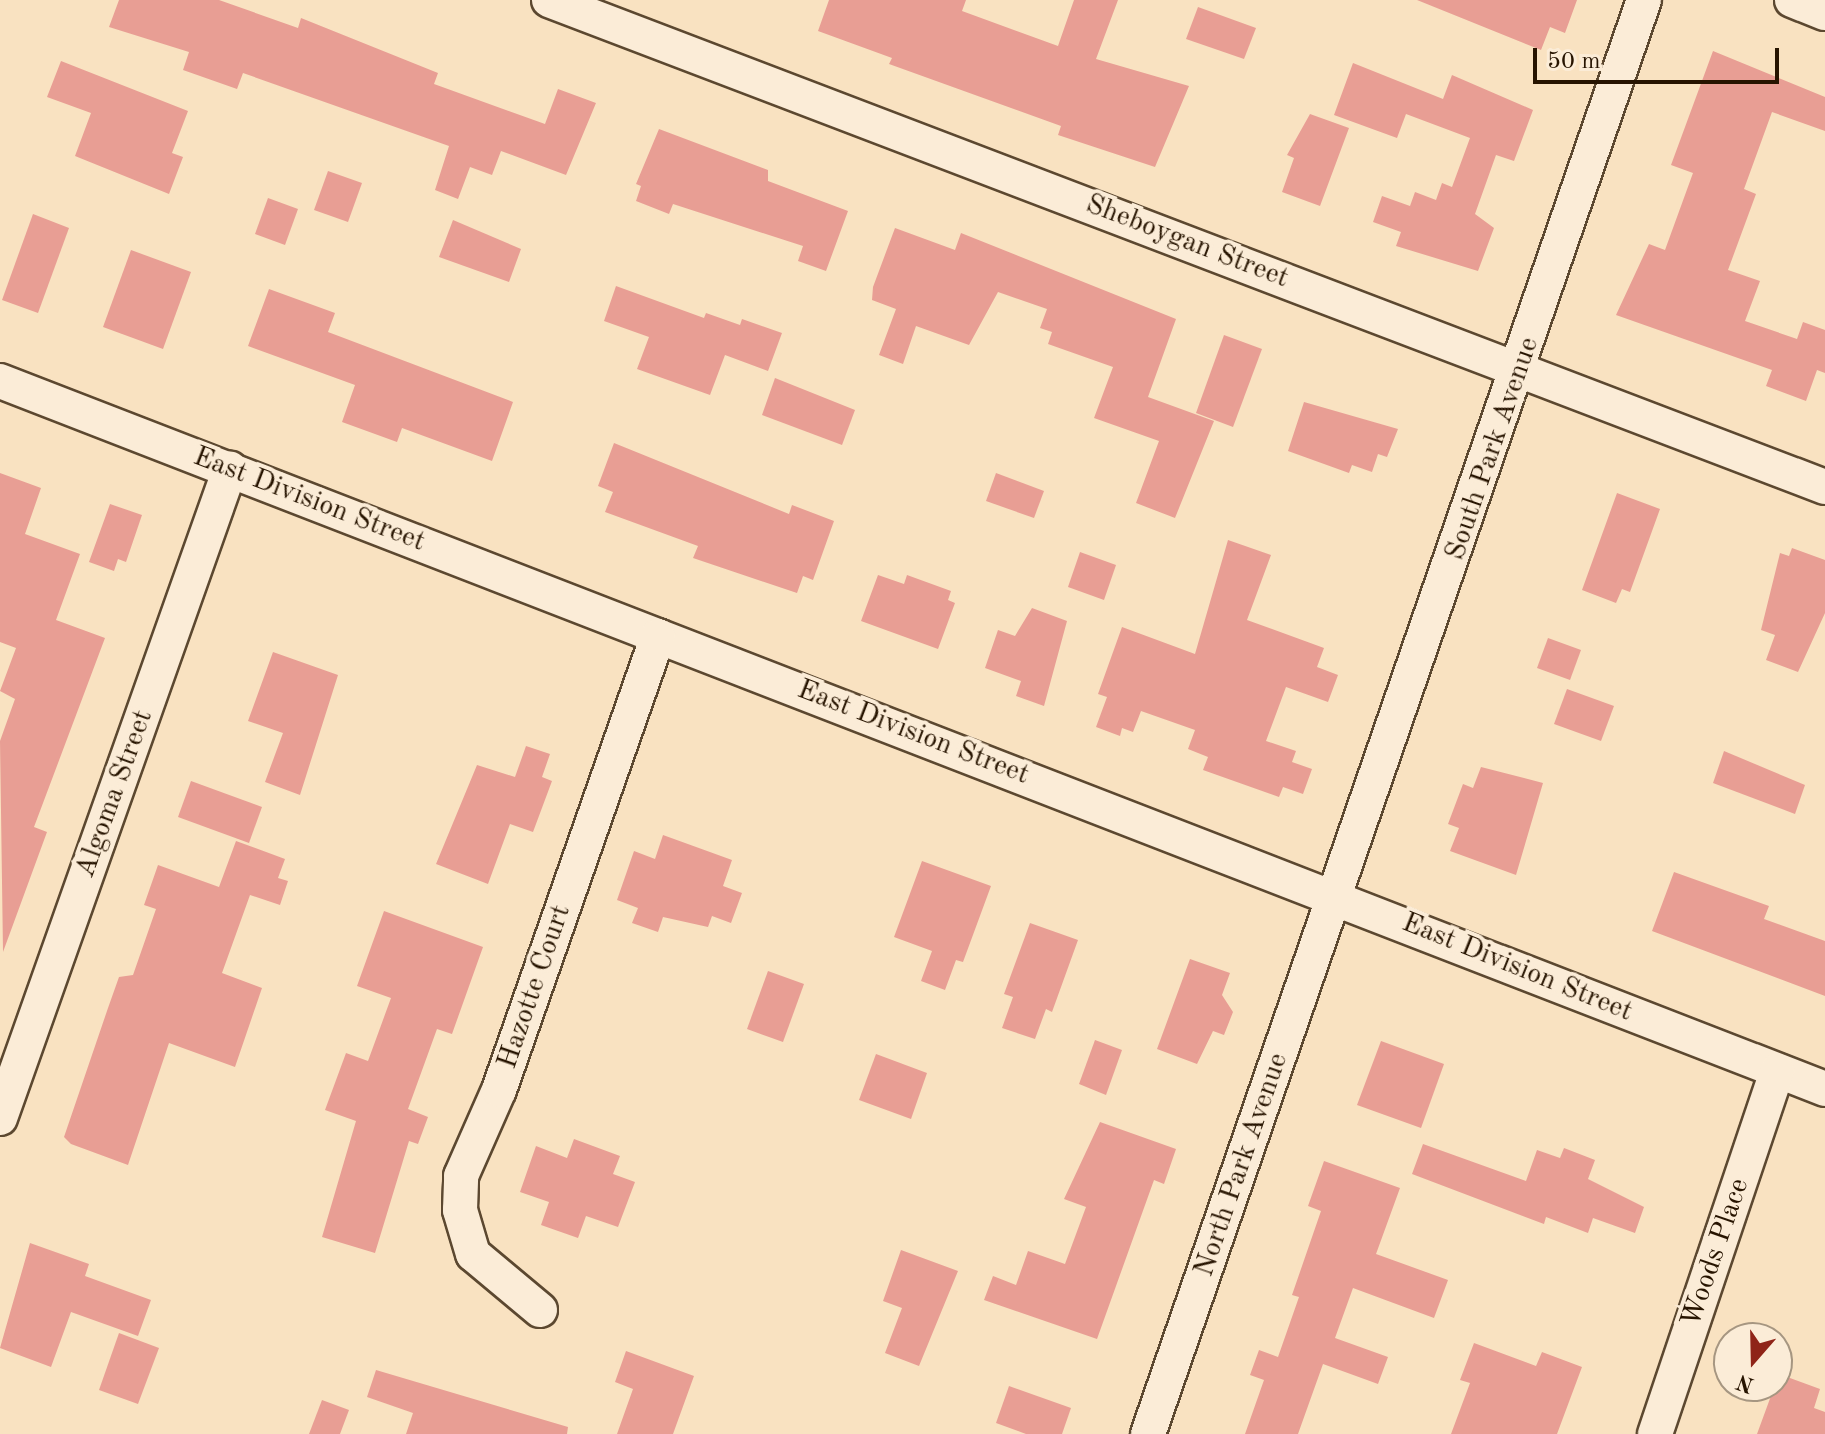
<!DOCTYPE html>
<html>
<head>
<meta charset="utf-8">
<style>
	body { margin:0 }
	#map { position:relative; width:1825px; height:1434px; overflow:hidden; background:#f9e2c1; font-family:"Old Standard TT",serif }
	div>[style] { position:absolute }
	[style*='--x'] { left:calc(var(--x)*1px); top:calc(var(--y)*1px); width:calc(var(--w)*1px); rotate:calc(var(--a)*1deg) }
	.building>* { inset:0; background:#e89e94 }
	.roads { filter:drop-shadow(2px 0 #5c4830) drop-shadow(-2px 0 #5c4830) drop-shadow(0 2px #5c4830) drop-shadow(0 -2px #5c4830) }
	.minor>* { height:34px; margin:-17px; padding:0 17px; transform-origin:17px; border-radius:17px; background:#fbecd7 }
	span { translate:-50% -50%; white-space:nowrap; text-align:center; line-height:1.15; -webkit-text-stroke:8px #fbecd7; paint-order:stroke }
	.street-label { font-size:28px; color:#271400 }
	.north { position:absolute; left:1713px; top:1322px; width:80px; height:80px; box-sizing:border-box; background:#fbecd7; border:2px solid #a69681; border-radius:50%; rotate:200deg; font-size:22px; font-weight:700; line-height:32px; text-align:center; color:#271400 }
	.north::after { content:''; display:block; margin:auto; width:28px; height:36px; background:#8f2418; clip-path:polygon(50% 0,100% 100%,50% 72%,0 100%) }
	.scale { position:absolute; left:1533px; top:48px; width:246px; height:36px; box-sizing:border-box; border:4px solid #271400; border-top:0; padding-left:10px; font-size:24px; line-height:28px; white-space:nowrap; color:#271400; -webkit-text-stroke:6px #fbecd7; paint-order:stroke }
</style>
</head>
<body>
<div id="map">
	<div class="building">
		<div style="clip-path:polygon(119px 0,219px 0,298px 28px,301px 18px,438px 73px,434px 84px,545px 124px,558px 89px,596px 103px,566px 175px,501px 151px,492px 175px,470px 167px,458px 199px,435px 190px,449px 146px,243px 73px,237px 89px,183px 70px,189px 52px,109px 27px)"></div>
		<div style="clip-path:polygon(829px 0,966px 0,962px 11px,1058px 46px,1074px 0,1118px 0,1096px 59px,1189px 86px,1155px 167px,1058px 135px,1061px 126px,889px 64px,892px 58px,818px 31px)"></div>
		<div style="clip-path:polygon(1417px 0,1577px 0,1565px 33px,1550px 27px,1541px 50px)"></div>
		<div style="clip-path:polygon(1198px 7px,1256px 28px,1244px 59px,1186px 39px)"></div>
		<div style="clip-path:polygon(1713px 51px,1825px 97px,1825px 131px,1772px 112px,1744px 189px,1756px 194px,1728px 270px,1760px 281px,1745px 321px,1797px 339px,1803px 322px,1825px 330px,1825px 373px,1817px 370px,1806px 401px,1766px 386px,1772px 370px,1616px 315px,1649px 244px,1665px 250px,1693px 173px,1671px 165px)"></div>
		<div style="clip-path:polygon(61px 61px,188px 111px,172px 153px,183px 157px,169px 194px,75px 156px,91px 113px,47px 97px)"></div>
		<div style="clip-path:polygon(1353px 63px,1443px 99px,1452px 75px,1533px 110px,1514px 161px,1496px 155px,1475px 214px,1494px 228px,1478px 271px,1396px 246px,1401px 232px,1373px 222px,1382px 196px,1410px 206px,1415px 192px,1436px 200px,1442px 183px,1452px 187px,1470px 138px,1406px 114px,1397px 138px,1334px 115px)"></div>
		<div style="clip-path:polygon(1310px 114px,1349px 128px,1320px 206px,1282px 192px,1294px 158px,1287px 155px)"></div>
		<div style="clip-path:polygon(659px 129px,768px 170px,768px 181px,848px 211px,826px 271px,798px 261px,803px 246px,673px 204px,669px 214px,636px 201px,641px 186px,636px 184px)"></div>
		<div style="clip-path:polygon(328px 171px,362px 183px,348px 222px,314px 210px)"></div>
		<div style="clip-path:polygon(268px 198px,298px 209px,285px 245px,255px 234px)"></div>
		<div style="clip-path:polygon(33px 214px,69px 228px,38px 313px,2px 300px)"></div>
		<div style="clip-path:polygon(453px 220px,521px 249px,509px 282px,439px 257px)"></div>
		<div style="clip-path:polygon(895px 228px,955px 250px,961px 233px,1176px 319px,1148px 397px,1214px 421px,1175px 518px,1136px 503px,1159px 441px,1094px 418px,1113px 367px,1048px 344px,1052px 332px,1040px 328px,1047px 309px,998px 292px,969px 345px,916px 326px,903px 364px,879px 355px,896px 309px,872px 300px,873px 287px)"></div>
		<div style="clip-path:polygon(131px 250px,191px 272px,163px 349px,103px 327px)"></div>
		<div style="clip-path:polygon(616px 286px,704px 318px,706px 313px,740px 325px,742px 319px,782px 333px,768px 371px,725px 355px,710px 395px,637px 369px,649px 337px,604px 321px)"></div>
		<div style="clip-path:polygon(269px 289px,335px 313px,328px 332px,513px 402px,492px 461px,402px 428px,397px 442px,342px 422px,355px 385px,248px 346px)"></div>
		<div style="clip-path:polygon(1224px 335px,1262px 349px,1233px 427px,1196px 413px)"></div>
		<div style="clip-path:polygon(775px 378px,855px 410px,842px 445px,762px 415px)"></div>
		<div style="clip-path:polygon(1304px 402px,1398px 429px,1387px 457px,1378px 454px,1372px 472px,1352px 465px,1349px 473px,1288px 451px)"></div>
		<div style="clip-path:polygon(614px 443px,789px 514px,792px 505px,834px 521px,813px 580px,803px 576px,797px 593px,693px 558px,698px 546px,605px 512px,613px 492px,598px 486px)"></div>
		<div style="clip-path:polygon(0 473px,41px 488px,25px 534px,80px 554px,56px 620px,105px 638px,34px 827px,47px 832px,3px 952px,0 741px,15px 699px,0 691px,16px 648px,0 642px)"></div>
		<div style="clip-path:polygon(996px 473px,1044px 491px,1034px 518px,986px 501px)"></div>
		<div style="clip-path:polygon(1617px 493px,1660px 509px,1630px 592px,1622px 589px,1616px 603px,1582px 590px)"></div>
		<div style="clip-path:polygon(110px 504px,142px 515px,126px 562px,118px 559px,114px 571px,89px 562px)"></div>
		<div style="clip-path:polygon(1228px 540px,1271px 555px,1247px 620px,1324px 648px,1317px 667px,1338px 675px,1328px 702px,1286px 687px,1266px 741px,1296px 751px,1292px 762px,1312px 769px,1303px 794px,1283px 787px,1279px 797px,1203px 770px,1208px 757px,1188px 749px,1195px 730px,1141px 711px,1133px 732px,1122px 728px,1120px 736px,1096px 727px,1107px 697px,1098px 694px,1122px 627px,1195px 654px)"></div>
		<div style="clip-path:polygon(1792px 548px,1825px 560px,1825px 613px,1798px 672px,1766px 660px,1775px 635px,1761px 630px,1780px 553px,1789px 556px)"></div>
		<div style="clip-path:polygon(1080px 552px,1116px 565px,1104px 600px,1068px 587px)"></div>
		<div style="clip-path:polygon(878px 575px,904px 584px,907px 575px,951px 591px,948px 600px,955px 603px,938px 649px,861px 621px)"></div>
		<div style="clip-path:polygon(1032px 608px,1067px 621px,1044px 706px,1016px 696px,1021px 681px,985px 668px,998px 630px,1015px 636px)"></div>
		<div style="clip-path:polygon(1548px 638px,1581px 650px,1570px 680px,1537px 668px)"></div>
		<div style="clip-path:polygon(273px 652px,338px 675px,300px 795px,265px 782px,283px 733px,248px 721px)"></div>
		<div style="clip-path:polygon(1567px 689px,1614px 706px,1601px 741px,1554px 724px)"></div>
		<div style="clip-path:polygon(526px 746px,550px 754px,542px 777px,552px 781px,533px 832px,510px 824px,488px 884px,436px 864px,477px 765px,515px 777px)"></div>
		<div style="clip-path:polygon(1724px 751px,1805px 785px,1795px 814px,1713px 783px)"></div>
		<div style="clip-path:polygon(1481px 767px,1543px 783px,1516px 875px,1450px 851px,1459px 828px,1448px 824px,1463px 784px,1473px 788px)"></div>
		<div style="clip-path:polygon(191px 781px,262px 807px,249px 843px,178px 817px)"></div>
		<div style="clip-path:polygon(663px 835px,732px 860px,723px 886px,742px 893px,731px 923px,712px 916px,708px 927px,663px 917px,658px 932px,632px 923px,638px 908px,617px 900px,634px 851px,655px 859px)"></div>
		<div style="clip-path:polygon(236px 841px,285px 859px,278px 878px,288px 881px,280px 905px,250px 895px,222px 973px,262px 988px,235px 1067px,169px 1043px,128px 1165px,71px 1144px,64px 1137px,108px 1008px,119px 977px,133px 975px,156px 909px,144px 905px,158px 865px,219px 887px)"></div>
		<div style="clip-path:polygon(922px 861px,991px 886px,963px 962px,956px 960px,945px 990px,921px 981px,932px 951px,894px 937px)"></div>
		<div style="clip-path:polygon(1674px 872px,1769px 906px,1764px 919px,1825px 941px,1825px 996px,1652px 931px)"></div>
		<div style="clip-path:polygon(384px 911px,483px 947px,452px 1034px,437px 1029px,408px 1109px,428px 1117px,418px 1144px,409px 1141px,375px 1253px,322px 1237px,356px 1121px,325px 1110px,346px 1053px,368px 1061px,391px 998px,357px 986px)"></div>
		<div style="clip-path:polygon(1030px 923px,1078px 940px,1052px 1012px,1046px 1009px,1035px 1039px,1002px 1028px,1013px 997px,1004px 994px)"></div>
		<div style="clip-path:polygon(1190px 959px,1230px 973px,1222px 995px,1233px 1012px,1224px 1035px,1213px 1031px,1197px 1064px,1157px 1049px)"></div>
		<div style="clip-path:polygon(768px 971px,804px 984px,783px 1042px,747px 1029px)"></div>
		<div style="clip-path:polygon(1095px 1040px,1122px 1050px,1106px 1095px,1079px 1084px)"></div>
		<div style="clip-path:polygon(1381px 1041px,1444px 1064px,1421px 1128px,1357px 1105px)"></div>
		<div style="clip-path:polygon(876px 1054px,927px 1073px,911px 1119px,859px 1100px)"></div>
		<div style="clip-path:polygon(1100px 1122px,1176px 1149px,1164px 1184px,1154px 1180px,1097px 1339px,984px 1300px,993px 1276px,1016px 1285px,1028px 1251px,1065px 1264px,1086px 1207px,1064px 1199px)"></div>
		<div style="clip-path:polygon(574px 1139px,620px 1156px,613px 1174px,635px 1182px,618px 1227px,586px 1216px,578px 1238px,541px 1225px,549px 1202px,520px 1192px,536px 1146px,567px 1158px)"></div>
		<div style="clip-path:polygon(1423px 1144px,1526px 1181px,1537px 1150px,1560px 1158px,1564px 1148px,1595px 1160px,1588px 1179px,1644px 1207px,1635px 1233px,1593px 1218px,1588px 1233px,1546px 1217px,1544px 1224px,1412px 1174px)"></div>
		<div style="clip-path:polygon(1324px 1161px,1400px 1188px,1376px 1254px,1448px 1280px,1434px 1318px,1353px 1288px,1335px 1338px,1388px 1357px,1378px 1384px,1323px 1364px,1298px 1434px,1245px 1434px,1264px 1380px,1250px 1375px,1259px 1350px,1278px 1357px,1299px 1297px,1292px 1295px,1321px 1211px,1308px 1206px)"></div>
		<div style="clip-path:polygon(30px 1243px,89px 1264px,85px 1276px,151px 1300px,138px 1336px,71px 1312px,51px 1367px,0 1348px)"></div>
		<div style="clip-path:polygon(901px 1250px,958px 1271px,919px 1366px,885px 1353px,902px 1308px,883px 1301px)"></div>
		<div style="clip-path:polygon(119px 1333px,159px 1348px,138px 1404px,99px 1390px)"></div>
		<div style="clip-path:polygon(1474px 1343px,1536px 1366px,1542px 1352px,1582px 1367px,1557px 1434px,1451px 1434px,1470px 1383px,1460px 1380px)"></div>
		<div style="clip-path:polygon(626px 1351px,694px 1376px,673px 1434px,617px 1434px,633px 1389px,615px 1382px)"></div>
		<div style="clip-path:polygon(376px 1370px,568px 1427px,567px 1434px,406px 1434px,413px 1413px,367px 1397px)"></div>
		<div style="clip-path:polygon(1779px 1374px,1820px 1389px,1814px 1408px,1825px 1412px,1825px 1434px,1757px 1434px)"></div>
		<div style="clip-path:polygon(1009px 1386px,1071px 1408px,1062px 1434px,1026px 1434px,996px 1423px)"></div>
		<div style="clip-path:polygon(322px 1400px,349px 1410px,340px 1434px,309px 1434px)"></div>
	</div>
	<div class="roads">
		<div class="minor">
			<div style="--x:549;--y:0;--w:1366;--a:20.89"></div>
			<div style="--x:1792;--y:0;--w:35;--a:22"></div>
			<div style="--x:0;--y:381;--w:1958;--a:21.2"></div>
			<div style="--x:0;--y:1118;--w:689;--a:-70.49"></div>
			<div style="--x:540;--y:1310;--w:87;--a:-140.1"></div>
			<div style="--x:473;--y:1254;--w:46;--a:-106.5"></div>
			<div style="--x:460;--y:1210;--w:34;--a:-88"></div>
			<div style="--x:461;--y:1176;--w:94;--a:-66.2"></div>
			<div style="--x:499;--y:1090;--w:481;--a:-70.7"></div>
			<div style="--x:1148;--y:1434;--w:1517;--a:-70.92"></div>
			<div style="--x:1655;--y:1434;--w:383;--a:-71.4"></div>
		</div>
	</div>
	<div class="street-label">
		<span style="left:1187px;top:242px;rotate:21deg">Sheboygan Street</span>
		<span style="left:1493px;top:449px;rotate:-71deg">South Park Avenue</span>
		<span style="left:309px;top:500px;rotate:21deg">East Division Street</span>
		<span style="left:913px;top:733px;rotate:21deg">East Division Street</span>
		<span style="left:115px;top:794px;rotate:-70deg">Algoma Street</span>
		<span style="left:1517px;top:968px;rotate:22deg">East Division Street</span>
		<span style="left:535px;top:987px;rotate:-71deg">Hazotte Court</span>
		<span style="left:1242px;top:1165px;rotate:-71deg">North Park Avenue</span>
		<span style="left:1716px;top:1253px;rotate:-71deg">Woods Place</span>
	</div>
	<div class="north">N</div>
	<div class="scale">50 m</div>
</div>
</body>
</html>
